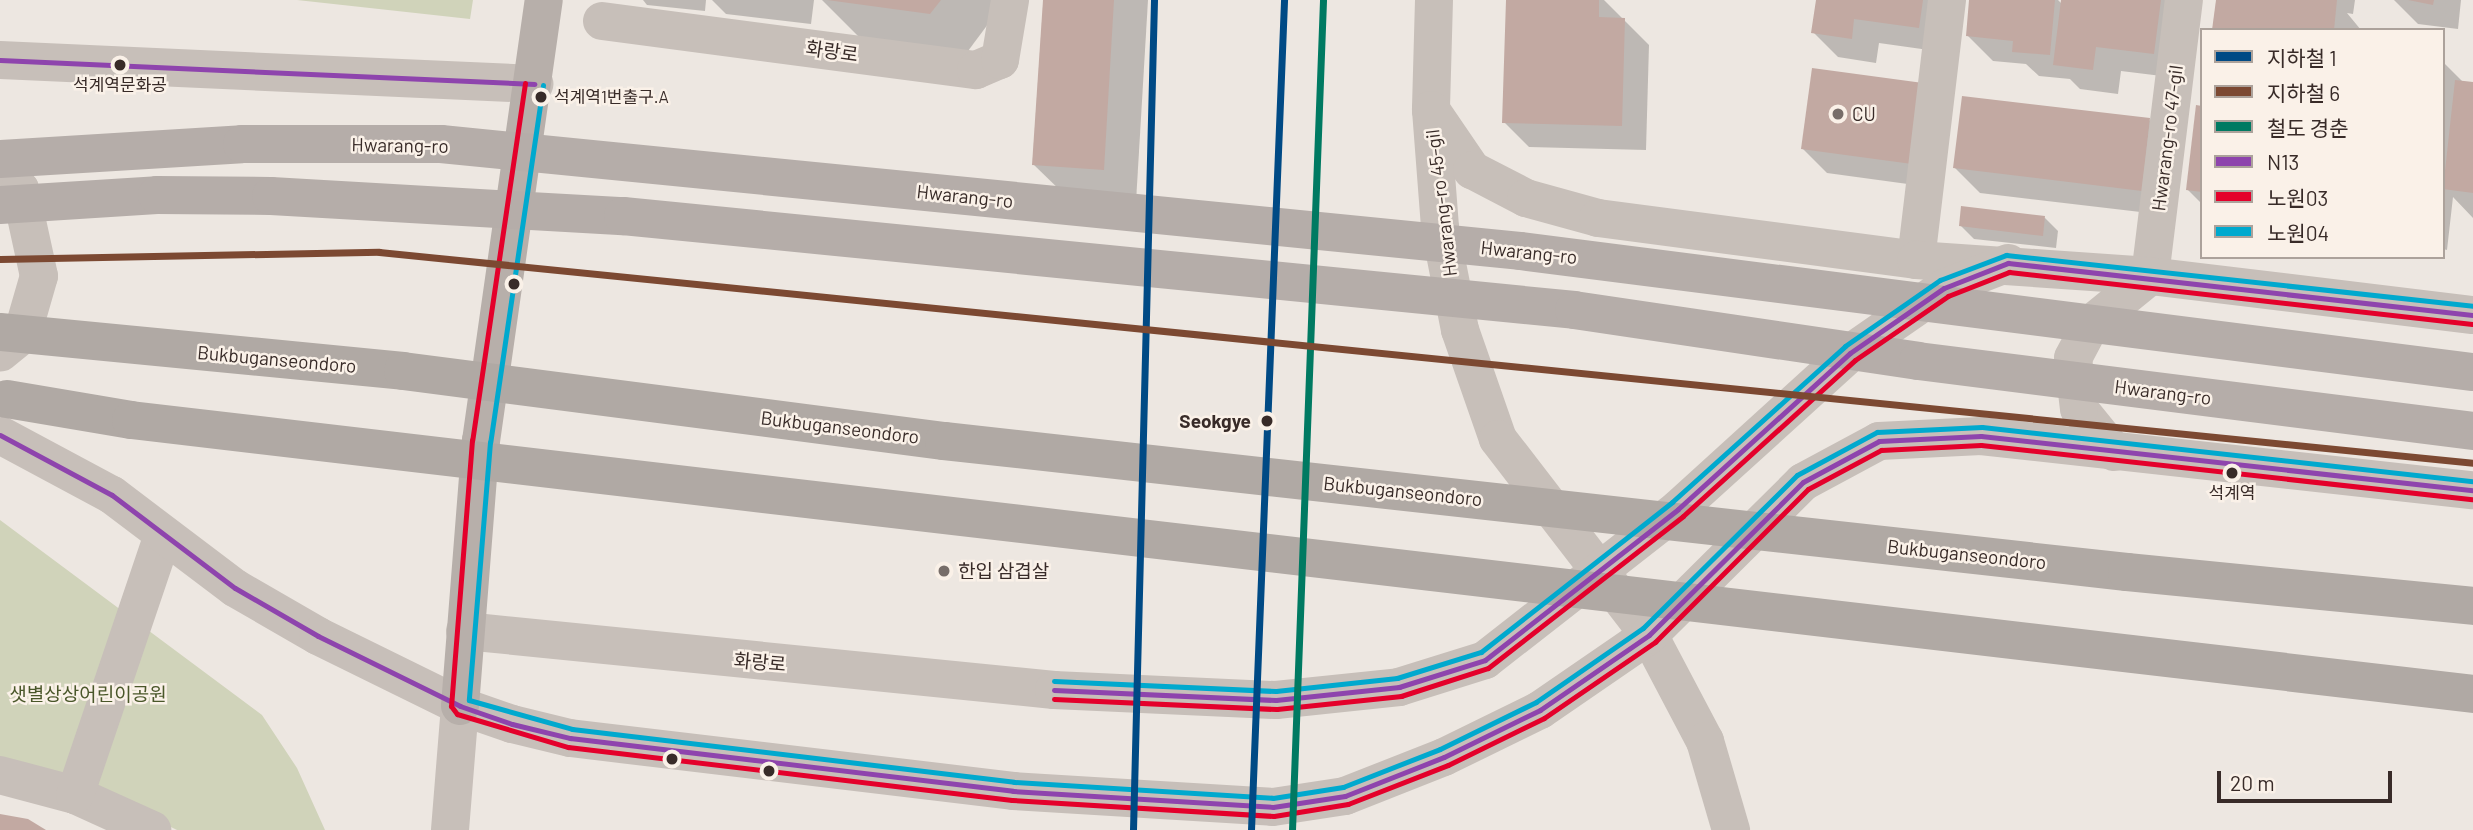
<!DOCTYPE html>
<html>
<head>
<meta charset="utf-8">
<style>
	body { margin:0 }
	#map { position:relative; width:2473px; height:830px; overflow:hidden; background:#ede7e1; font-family:Barlow,"Noto Sans KR",sans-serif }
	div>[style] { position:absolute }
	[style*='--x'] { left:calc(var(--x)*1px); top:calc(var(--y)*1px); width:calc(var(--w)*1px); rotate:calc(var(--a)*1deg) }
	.green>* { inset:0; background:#d0d3ba }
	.shadow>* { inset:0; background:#0003 }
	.building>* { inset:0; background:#c2a9a2 }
	.minor>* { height:38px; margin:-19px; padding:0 19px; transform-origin:19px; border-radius:19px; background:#c7bfb9 }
	.tertiary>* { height:38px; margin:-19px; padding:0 19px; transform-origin:19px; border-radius:19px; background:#c7bfb9 }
	.secondary>* { height:38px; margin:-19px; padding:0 19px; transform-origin:19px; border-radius:19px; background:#b7afaa }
	.primary-bridge>* { height:38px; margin:-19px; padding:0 19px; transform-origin:19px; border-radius:19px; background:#b5ada9 }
	.trunk-bridge>* { height:38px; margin:-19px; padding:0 19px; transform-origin:19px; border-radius:19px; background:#b0a9a4 }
	.bus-1>* { height:5px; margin:-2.5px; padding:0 2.5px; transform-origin:2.5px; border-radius:2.5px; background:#8e44ad }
	.bus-2>* { height:5px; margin:-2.5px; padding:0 2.5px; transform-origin:2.5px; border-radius:2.5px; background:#e4002b }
	.bus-3>* { height:5px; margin:-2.5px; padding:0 2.5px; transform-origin:2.5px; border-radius:2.5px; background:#00a9ce }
	.rail-1>* { height:7px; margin:-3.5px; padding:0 3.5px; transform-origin:3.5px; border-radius:3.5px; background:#007a62 }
	.metro-1>* { height:7px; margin:-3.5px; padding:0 3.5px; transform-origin:3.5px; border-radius:3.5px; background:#004a85 }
	.metro-2>* { height:7px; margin:-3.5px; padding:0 3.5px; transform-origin:3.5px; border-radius:3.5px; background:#7c4932 }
	.dots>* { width:19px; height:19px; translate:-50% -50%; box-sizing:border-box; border:4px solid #faf1e8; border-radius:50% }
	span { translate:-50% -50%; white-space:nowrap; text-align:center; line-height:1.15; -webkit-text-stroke:5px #faf1e8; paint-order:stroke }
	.bus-label { font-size:17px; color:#382b28 }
	.left { translate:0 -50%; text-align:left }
	.street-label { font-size:19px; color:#382b28 }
	.poi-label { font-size:19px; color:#382b28 }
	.stop-label { font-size:19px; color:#382b28; font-weight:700 }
	.right { translate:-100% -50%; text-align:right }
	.park-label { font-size:19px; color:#4a572a }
	.legend { position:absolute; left:2200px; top:28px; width:245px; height:231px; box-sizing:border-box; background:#faf1e8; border:2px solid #aca29b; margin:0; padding:9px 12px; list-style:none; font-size:21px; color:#382b28 }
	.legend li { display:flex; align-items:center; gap:14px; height:35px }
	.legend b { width:35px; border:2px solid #aca29b }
	.scale { position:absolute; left:2217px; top:771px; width:175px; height:32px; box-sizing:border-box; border:4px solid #382b28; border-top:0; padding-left:9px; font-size:21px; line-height:24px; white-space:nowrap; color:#382b28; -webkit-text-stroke:5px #faf1e8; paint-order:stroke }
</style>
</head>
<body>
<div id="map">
	<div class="green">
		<div style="clip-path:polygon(297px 0,473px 0,470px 19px)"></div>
		<div style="clip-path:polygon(0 520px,262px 715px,297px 768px,325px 830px,177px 830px,88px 786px,0 758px)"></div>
	</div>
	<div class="shadow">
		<div style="clip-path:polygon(643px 0,706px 0,705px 11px,647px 5px)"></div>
		<div style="clip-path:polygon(712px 0,814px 0,811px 24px,726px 14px)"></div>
		<div style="clip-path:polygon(822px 0,1006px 0,968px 51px,860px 38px)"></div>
		<div style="clip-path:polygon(1044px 0,1148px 0,1136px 202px,1067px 197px,1034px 165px)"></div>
		<div style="clip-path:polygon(1507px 0,1604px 0,1649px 45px,1646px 150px,1529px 147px,1504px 122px)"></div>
		<div style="clip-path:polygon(1817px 0,1950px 0,1943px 52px,1879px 43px,1876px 63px,1838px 57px,1813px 32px)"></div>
		<div style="clip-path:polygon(1971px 0,2058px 0,2063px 5px,2063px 0,2176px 0,2178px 78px,2121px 71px,2118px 94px,2080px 89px,2070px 79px,2039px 76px,2026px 64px,1993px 61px,1968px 36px)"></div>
		<div style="clip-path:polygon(2218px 0,2355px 0,2353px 14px,2347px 13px,2361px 30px,2214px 30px)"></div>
		<div style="clip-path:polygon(2394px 0,2461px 0,2458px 29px,2418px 24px)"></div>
		<div style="clip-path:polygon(2443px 62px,2464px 83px,2473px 84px,2473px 218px,2453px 197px,2447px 250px,2443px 249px)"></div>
		<div style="clip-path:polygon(1813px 70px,1937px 188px,1827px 173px,1802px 148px)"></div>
		<div style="clip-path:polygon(2202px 107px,2202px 204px,2188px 190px)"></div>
		<div style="clip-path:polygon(2149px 120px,2174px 145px,2166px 215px,1980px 193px,1955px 168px)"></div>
		<div style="clip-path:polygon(2045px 218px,2058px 231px,2056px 248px,1974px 239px,1961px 226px)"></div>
	</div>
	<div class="building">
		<div style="clip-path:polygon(827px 0,941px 0,930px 14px)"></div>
		<div style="clip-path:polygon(1043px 0,1114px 0,1104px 170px,1032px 165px)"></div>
		<div style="clip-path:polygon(1506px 0,1599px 0,1599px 17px,1625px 18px,1622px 126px,1502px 123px)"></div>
		<div style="clip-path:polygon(1816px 0,1923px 0,1919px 28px,1854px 19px,1852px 39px,1811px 33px)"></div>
		<div style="clip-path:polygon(1969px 0,2055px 0,2050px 55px,2012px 52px,2013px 41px,1966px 36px)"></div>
		<div style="clip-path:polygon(2061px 0,2161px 0,2154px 54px,2096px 47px,2093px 70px,2053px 65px)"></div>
		<div style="clip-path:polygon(2216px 0,2337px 0,2334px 30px,2212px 30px)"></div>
		<div style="clip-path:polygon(2408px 0,2434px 0,2433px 5px)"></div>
		<div style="clip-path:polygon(1812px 68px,1923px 83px,1912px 164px,1801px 149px)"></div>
		<div style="clip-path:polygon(2455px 80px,2473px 82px,2473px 193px,2443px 189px)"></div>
		<div style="clip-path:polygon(1962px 96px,2150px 118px,2142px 191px,1953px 168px)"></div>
		<div style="clip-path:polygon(2196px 105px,2202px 106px,2202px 192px,2186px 190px)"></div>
		<div style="clip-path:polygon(1961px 206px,2045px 216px,2043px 236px,1959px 226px)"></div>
		<div style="clip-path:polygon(0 814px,28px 819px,46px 830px,0 830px)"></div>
	</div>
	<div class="minor">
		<div style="--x:602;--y:21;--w:377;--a:7.5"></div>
		<div style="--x:976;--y:70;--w:26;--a:-23"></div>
		<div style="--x:1000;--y:60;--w:61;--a:-80.5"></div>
		<div style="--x:1916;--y:260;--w:262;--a:-83.2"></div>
		<div style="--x:2150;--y:276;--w:278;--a:-83"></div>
		<div style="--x:0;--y:775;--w:78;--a:14.9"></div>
		<div style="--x:75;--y:795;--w:85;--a:24.4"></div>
		<div style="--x:75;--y:795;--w:274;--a:-71.3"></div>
	</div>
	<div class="tertiary">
		<div style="--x:1434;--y:0;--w:110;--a:91.6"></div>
		<div style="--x:1431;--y:110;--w:118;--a:85.6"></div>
		<div style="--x:1440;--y:228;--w:104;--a:78.9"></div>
		<div style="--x:1460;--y:330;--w:115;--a:70.8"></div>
		<div style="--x:1498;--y:439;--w:247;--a:52.4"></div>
		<div style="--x:1649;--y:635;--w:120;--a:62.2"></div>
		<div style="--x:1705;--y:741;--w:93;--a:73.7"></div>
		<div style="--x:0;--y:60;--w:535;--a:2.57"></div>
		<div style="--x:1431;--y:110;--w:73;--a:55.7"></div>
		<div style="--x:1472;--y:170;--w:61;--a:27.4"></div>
		<div style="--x:1526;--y:198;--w:75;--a:15.5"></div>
		<div style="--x:1598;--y:218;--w:321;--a:7.5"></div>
		<div style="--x:1916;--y:260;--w:235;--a:3.9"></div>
		<div style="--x:2150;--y:276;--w:325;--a:6.9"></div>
		<div style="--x:0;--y:170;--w:28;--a:44"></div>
		<div style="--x:20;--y:189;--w:89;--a:77.7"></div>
		<div style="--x:39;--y:276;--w:61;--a:106.1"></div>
		<div style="--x:22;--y:335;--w:28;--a:141"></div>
		<div style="--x:0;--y:435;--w:127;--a:28.2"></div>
		<div style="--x:112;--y:495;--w:154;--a:37.1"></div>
		<div style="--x:235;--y:588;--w:96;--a:30"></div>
		<div style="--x:318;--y:636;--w:158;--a:26.2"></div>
		<div style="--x:460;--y:706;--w:55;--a:19.1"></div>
		<div style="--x:512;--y:724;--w:60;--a:13.6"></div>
		<div style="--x:570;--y:738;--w:446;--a:6.8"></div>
		<div style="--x:1013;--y:791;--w:260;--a:3.5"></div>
		<div style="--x:1273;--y:807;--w:73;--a:-8.7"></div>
		<div style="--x:1345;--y:796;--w:106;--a:-21.5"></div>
		<div style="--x:1444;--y:757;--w:107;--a:-26.1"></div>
		<div style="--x:1540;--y:710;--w:132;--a:-34.5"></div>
		<div style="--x:1649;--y:635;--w:217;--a:-44.8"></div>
		<div style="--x:1803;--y:482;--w:86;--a:-28.3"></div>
		<div style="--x:1879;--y:441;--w:102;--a:-2.8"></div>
		<div style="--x:1981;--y:436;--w:495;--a:6.3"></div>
		<div style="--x:2114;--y:452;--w:55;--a:-129.1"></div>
		<div style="--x:2079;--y:409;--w:51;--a:-96.7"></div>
		<div style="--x:2073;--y:358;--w:38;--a:-62"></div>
		<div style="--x:2091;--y:324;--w:76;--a:-39.1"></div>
		<div style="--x:465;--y:631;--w:592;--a:5.72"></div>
		<div style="--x:1054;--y:690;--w:222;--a:2.6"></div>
		<div style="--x:1276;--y:700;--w:124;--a:-6"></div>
		<div style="--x:1399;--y:687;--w:90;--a:-17.4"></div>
		<div style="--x:1485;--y:660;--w:245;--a:-38"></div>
		<div style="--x:1678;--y:509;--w:232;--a:-42.2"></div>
		<div style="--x:1850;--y:353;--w:114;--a:-34.7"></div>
		<div style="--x:1944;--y:288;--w:69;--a:-21.3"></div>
		<div style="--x:450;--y:830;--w:124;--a:-85.4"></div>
	</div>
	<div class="secondary">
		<div style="--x:460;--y:706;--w:266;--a:-85.5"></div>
		<div style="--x:481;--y:441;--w:445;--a:-81.9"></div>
	</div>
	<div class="primary-bridge">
		<div style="--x:0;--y:159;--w:242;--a:-3.5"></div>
		<div style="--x:242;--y:144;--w:199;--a:0"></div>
		<div style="--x:441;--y:144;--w:1084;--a:5.66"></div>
		<div style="--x:1520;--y:251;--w:961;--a:7.24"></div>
		<div style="--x:0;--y:205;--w:157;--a:-3.6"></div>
		<div style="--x:157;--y:195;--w:114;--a:0.5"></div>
		<div style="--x:271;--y:196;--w:353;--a:3.3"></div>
		<div style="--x:623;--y:216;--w:956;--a:5.64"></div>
		<div style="--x:1574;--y:310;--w:348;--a:8.4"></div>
		<div style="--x:1918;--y:361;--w:559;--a:7.19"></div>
	</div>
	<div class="trunk-bridge">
		<div style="--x:0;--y:332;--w:405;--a:5.5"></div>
		<div style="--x:403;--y:371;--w:546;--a:7.37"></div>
		<div style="--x:944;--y:441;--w:1190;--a:6.32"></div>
		<div style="--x:2127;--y:572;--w:348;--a:5.6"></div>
		<div style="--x:7;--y:399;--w:126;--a:9.6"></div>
		<div style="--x:131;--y:420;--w:2358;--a:6.67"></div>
	</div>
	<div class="bus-1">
		<div style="--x:0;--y:60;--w:535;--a:2.57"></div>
		<div style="--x:0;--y:435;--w:127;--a:28.2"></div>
		<div style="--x:112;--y:495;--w:154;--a:37.1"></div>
		<div style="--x:235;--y:588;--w:96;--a:30"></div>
		<div style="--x:318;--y:636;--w:158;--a:26.2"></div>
		<div style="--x:460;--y:706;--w:55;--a:19.1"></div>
		<div style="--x:512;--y:724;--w:60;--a:13.6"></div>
		<div style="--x:570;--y:738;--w:446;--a:6.8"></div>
		<div style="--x:1013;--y:791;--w:260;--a:3.5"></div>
		<div style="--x:1273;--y:807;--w:73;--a:-8.7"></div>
		<div style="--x:1345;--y:796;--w:106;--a:-21.5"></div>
		<div style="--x:1444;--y:757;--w:107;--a:-26.1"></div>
		<div style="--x:1540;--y:710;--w:132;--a:-34.5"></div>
		<div style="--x:1649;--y:635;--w:217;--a:-44.8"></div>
		<div style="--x:1803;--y:482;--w:86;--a:-28.3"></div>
		<div style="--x:1879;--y:441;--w:102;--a:-2.8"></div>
		<div style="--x:1981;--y:436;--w:495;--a:6.3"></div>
		<div style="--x:1054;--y:690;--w:222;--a:2.6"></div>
		<div style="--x:1276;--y:700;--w:124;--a:-6"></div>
		<div style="--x:1399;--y:687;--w:90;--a:-17.4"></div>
		<div style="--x:1485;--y:660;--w:245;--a:-38"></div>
		<div style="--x:1678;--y:509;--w:232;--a:-42.2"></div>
		<div style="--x:1850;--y:353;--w:114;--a:-34.7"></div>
		<div style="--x:1944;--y:288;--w:69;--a:-21.3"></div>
		<div style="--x:2008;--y:263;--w:468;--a:6.4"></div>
	</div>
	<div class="bus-2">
		<div style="--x:525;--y:83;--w:361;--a:98.4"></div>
		<div style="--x:472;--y:440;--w:267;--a:94.5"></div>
		<div style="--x:451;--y:706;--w:10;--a:53"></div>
		<div style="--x:457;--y:714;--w:116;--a:16.6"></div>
		<div style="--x:568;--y:747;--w:447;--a:6.8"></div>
		<div style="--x:1012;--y:800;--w:262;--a:3.5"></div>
		<div style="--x:1274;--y:816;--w:75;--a:-9.2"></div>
		<div style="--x:1348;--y:804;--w:107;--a:-21.3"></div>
		<div style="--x:1448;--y:765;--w:107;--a:-26.1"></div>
		<div style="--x:1544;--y:718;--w:135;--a:-34.4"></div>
		<div style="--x:1655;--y:642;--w:216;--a:-45"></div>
		<div style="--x:1808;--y:489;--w:83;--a:-28.1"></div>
		<div style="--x:1881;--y:450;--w:100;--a:-2.9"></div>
		<div style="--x:1981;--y:445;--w:494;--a:6.3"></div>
		<div style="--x:1054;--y:699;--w:223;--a:2.6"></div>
		<div style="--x:1277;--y:709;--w:125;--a:-6"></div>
		<div style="--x:1401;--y:696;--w:91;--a:-17.8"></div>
		<div style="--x:1488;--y:668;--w:247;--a:-37.9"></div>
		<div style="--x:1683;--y:516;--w:232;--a:-42.2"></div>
		<div style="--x:1855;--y:360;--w:113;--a:-34.5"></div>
		<div style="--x:1948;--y:296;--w:66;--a:-21.5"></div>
		<div style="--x:2009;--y:272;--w:466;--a:6.4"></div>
	</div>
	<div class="bus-3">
		<div style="--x:543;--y:85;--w:361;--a:98.4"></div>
		<div style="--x:490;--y:442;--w:259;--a:94.7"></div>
		<div style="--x:469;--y:700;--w:107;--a:15.7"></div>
		<div style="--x:572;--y:729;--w:445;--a:6.8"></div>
		<div style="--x:1014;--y:782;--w:259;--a:3.5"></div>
		<div style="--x:1273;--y:798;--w:71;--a:-8.9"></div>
		<div style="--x:1343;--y:787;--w:104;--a:-21.4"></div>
		<div style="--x:1440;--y:749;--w:107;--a:-26.1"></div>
		<div style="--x:1536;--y:702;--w:130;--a:-34.7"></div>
		<div style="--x:1643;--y:628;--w:217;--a:-44.8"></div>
		<div style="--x:1797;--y:475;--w:91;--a:-28.3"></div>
		<div style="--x:1877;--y:432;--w:105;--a:-2.7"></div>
		<div style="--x:1982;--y:427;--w:494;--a:6.3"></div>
		<div style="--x:1054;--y:681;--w:222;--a:2.6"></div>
		<div style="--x:1276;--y:691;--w:122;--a:-6.1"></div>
		<div style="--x:1397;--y:678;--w:88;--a:-17.2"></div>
		<div style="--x:1481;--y:652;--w:243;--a:-38.1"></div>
		<div style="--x:1672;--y:502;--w:233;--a:-42"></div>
		<div style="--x:1845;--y:346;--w:116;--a:-34.8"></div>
		<div style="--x:1940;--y:280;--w:71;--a:-20.7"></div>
		<div style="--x:2006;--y:255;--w:470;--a:6.2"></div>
	</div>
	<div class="rail-1">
		<div style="--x:1292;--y:830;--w:831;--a:-87.86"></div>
	</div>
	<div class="metro-1">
		<div style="--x:1133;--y:830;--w:830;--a:-88.55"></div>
		<div style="--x:1251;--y:830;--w:831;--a:-87.72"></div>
	</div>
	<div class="metro-2">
		<div style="--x:0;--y:259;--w:379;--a:-1.1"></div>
		<div style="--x:379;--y:252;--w:2105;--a:5.75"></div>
	</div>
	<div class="dots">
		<div style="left:120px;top:65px;background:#382b28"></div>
		<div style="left:541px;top:97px;background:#382b28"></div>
		<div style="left:1838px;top:114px;background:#776d69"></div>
		<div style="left:514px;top:284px;background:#382b28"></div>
		<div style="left:1267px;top:421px;background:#382b28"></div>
		<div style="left:2232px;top:473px;background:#382b28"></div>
		<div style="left:944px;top:571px;background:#776d69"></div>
		<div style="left:672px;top:759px;background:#382b28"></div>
		<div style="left:769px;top:771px;background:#382b28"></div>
	</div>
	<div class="bus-label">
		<span style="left:120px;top:85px">석계역문화공</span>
		<span class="left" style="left:554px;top:97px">석계역1번출구.A</span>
		<span style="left:2232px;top:493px">석계역</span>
	</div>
	<div class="street-label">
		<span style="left:832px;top:51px;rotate:8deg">화랑로</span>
		<span style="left:2167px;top:138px;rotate:-83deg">Hwarang-ro 47-gil</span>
		<span style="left:400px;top:145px;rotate:1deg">Hwarang-ro</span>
		<span style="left:965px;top:196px;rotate:6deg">Hwarang-ro</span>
		<span style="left:1441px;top:203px;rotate:-97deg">Hwarang-ro 45-gil</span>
		<span style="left:1529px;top:252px;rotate:6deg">Hwarang-ro</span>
		<span style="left:277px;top:359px;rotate:5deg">Bukbuganseondoro</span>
		<span style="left:2163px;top:392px;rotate:7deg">Hwarang-ro</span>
		<span style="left:840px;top:427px;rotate:7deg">Bukbuganseondoro</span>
		<span style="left:1403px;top:491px;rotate:6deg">Bukbuganseondoro</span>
		<span style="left:1967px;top:554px;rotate:6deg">Bukbuganseondoro</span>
		<span style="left:760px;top:662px;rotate:5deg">화랑로</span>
	</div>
	<div class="poi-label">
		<span class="left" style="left:1852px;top:114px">CU</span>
		<span class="left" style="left:958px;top:571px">한입 삼겹살</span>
	</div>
	<div class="stop-label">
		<span class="right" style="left:1251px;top:421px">Seokgye</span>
	</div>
	<div class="park-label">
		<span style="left:88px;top:694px">샛별상상어린이공원</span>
	</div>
	<ul class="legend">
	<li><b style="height:9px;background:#004a85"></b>지하철 1</li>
	<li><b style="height:9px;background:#7c4932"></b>지하철 6</li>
	<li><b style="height:9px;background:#007a62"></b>철도 경춘</li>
	<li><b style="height:9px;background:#8e44ad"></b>N13</li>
	<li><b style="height:9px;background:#e4002b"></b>노원03</li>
	<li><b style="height:9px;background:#00a9ce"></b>노원04</li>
	</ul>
	<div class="scale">20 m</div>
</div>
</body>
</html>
